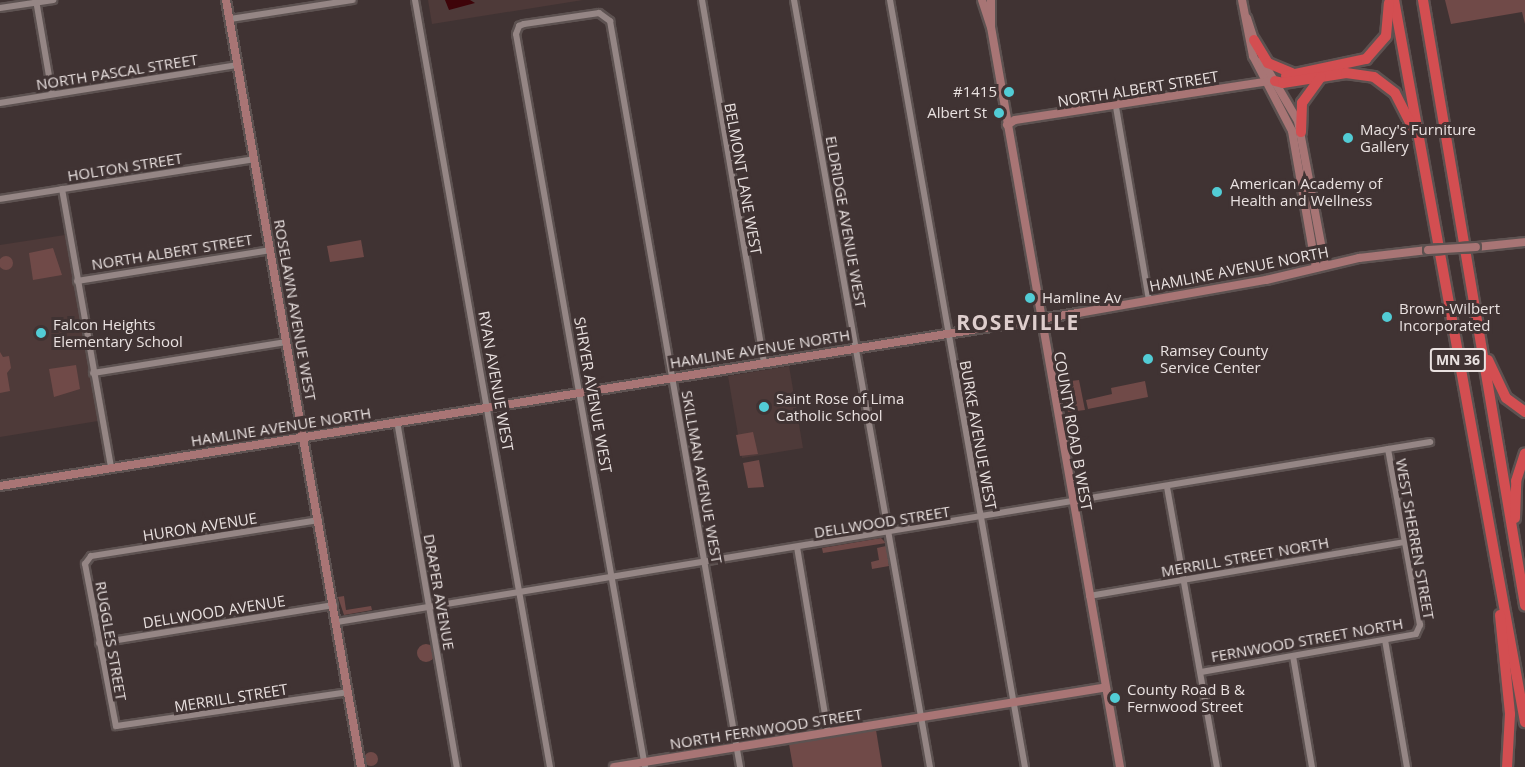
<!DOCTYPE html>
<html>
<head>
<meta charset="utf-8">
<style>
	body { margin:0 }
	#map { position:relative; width:1525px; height:767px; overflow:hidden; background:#403333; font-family:"Open Sans",sans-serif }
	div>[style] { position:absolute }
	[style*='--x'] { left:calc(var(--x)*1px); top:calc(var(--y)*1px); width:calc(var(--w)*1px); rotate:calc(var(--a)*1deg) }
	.built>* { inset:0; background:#4e3a39 }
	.green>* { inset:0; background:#704a48 }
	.round { border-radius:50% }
	.water>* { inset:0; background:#3e0409 }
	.roads { filter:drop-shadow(2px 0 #5d5251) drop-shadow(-2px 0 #5d5251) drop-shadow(0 2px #5d5251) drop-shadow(0 -2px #5d5251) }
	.street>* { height:6px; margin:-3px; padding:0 3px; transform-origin:3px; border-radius:3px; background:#958685 }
	.secondary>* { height:8px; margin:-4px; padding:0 4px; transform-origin:4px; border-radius:4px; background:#a87575 }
	.highway>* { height:10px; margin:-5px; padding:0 5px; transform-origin:5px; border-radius:5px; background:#d34e51 }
	.bridges { filter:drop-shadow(2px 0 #5d5251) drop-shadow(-2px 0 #5d5251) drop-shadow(0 2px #5d5251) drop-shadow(0 -2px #5d5251) }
	.secondary-bridge>* { height:8px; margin:-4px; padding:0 4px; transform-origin:4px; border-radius:4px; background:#a87575 }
	.dots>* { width:16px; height:16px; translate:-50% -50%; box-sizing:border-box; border:3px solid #403333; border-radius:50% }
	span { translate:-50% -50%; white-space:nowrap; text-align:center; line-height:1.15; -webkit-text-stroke:6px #403333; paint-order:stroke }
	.shield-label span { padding:2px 4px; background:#403333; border:2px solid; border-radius:4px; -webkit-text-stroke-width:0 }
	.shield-label { font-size:14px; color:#e9e1e0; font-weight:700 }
	.street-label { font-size:15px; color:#e9e1e0 }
	.poi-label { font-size:15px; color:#e9e1e0 }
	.right { translate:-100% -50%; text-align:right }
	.left { translate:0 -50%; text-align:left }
	.district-label { font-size:21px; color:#dececd; font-weight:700; letter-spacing:1.5px }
</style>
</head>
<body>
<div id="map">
	<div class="built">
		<div style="clip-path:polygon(428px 0,583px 0,432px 24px)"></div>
		<div style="clip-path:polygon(65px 235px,98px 421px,0 437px,0 245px)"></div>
		<div style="clip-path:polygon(789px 366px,803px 448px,742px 458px,728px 376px)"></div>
	</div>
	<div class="green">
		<div style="clip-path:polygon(1445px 0,1525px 0,1525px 24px,1522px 12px,1451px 24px)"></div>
		<div style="clip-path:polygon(361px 240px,364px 257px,330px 262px,327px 246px)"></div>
		<div style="clip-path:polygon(53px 248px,62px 275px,33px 280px,29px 253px)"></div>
		<div class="round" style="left:-1px;top:256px;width:14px;height:14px"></div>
		<div style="clip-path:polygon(0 352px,3px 357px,9px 356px,11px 368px,7px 373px,10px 391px,0 393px)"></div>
		<div style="clip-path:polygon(76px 365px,80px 389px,54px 397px,49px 369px)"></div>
		<div style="clip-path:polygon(1079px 380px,1085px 410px,1068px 412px,1063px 382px)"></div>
		<div style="clip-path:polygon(1145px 381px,1148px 397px,1088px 409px,1086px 400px,1112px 394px,1111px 388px)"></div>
		<div style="clip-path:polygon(753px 432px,758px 454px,740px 456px,736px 435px)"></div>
		<div style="clip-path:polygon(759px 460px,764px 487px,748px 488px,743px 463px)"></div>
		<div style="clip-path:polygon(881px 538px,886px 543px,823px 553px,822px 548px)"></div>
		<div style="clip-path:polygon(886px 546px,889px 566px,872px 569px,871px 562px,879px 560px,877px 548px)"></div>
		<div style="clip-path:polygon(344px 596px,346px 610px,371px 606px,372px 610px,344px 615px,338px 597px)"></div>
		<div class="round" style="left:417px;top:644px;width:18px;height:18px"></div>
		<div style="clip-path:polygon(876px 730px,882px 767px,793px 767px,789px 744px)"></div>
		<div class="round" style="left:364px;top:752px;width:14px;height:14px"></div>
	</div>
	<div class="water">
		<div style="clip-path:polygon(445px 0,470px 0,475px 3px,449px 10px)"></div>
	</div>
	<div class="roads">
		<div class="street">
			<div style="--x:36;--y:0;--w:95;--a:80.3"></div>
			<div style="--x:415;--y:0;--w:779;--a:80.02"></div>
			<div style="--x:702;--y:0;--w:366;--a:80.3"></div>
			<div style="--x:794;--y:0;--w:779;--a:79.95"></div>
			<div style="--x:890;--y:0;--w:779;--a:80.02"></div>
			<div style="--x:0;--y:8;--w:54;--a:-8.6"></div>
			<div style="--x:230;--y:19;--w:124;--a:-8.8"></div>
			<div style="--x:0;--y:103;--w:241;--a:-9.1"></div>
			<div style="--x:1116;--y:107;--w:196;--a:80.3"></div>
			<div style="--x:62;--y:189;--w:283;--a:80"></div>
			<div style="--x:0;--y:199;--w:257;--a:-8.9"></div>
			<div style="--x:77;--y:281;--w:195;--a:-9.1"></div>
			<div style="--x:93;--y:373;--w:196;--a:-9.1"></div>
			<div style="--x:397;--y:421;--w:351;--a:80.2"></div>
			<div style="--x:1167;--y:487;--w:284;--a:79.9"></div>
			<div style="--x:319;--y:520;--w:231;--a:171"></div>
			<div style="--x:91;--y:556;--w:10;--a:127"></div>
			<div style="--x:85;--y:564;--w:165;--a:79.2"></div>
			<div style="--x:116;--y:726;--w:234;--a:-8.3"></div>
			<div style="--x:797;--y:547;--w:188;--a:80.5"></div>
			<div style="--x:1089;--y:596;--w:321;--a:-9.7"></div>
			<div style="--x:337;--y:622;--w:1108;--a:-9.35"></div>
			<div style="--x:1385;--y:640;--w:129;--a:80.2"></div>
			<div style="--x:99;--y:643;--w:238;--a:-9.2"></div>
			<div style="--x:1293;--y:656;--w:113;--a:80.3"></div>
			<div style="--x:1201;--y:672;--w:218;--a:-10"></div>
			<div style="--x:1416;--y:634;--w:10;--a:-66"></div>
			<div style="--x:1420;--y:625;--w:179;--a:-100.3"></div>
			<div style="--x:645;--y:767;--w:744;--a:-99.98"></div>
			<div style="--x:516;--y:34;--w:9;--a:-69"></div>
			<div style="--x:519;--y:26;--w:5;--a:-22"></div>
			<div style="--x:524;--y:24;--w:76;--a:-8.3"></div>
			<div style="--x:599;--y:13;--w:14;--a:36"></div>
			<div style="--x:610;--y:21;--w:757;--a:80.11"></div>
		</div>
		<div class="secondary">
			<div style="--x:226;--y:0;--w:779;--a:80.02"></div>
			<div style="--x:982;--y:0;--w:28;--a:72"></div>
			<div style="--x:991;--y:27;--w:751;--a:80.11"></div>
			<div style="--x:991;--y:0;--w:27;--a:90"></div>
			<div style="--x:1242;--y:0;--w:57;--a:78.9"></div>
			<div style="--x:1253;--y:56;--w:85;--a:62.5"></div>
			<div style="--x:1292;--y:131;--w:139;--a:80.1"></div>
			<div style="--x:1247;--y:18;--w:28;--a:72"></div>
			<div style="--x:1262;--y:60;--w:71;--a:59.5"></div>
			<div style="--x:1298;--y:121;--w:147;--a:79.4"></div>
			<div style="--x:1007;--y:125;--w:9;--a:-32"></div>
			<div style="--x:1015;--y:120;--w:257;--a:-8.7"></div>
			<div style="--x:1476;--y:247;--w:49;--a:-5.8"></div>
			<div style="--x:0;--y:486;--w:1092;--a:-9.12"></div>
			<div style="--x:1078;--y:313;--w:191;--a:-10"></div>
			<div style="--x:1266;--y:280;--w:96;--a:-13.3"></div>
			<div style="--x:1359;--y:258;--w:69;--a:-6.6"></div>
			<div style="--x:614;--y:767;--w:498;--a:-9.2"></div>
		</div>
		<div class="highway">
			<div style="--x:1394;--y:0;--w:734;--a:79.72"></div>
			<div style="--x:1423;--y:0;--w:614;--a:80.43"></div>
			<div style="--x:1254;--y:40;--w:27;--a:59"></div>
			<div style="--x:1268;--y:63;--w:26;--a:23"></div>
			<div style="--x:1286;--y:76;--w:82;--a:-12"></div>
			<div style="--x:1366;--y:59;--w:30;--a:-49"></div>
			<div style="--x:1386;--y:36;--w:33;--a:-85"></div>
			<div style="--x:1275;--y:81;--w:8;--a:14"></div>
			<div style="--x:1283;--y:83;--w:64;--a:-9"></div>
			<div style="--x:1346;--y:73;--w:28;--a:8"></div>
			<div style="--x:1374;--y:77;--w:26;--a:37"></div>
			<div style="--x:1395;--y:93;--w:39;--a:63"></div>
			<div style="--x:1301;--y:132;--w:29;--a:-88"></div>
			<div style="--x:1302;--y:103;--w:32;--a:-54"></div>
			<div style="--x:1488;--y:360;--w:42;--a:64.7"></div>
			<div style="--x:1506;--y:398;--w:24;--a:36"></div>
			<div style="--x:1515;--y:518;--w:37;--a:-88"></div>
			<div style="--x:1516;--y:481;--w:29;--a:-72"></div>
			<div style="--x:1500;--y:615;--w:100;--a:84.2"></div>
			<div style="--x:1510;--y:714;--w:53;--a:93.2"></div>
		</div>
	</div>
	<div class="bridges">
		<div class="secondary-bridge">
			<div style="--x:1428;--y:250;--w:48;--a:-3.6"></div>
		</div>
	</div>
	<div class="dots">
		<div style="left:1009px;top:92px;background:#52ccd5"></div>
		<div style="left:999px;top:113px;background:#52ccd5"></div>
		<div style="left:1348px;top:138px;background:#52ccd5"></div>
		<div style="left:1217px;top:192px;background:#52ccd5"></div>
		<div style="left:1030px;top:298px;background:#52ccd5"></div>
		<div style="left:1387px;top:317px;background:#52ccd5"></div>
		<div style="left:41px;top:333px;background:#52ccd5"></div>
		<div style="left:1148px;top:359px;background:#52ccd5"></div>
		<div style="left:764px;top:407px;background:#52ccd5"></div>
		<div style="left:1115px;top:698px;background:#52ccd5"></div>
	</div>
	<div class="shield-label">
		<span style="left:1458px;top:360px">MN 36</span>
	</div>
	<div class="street-label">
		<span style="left:117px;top:72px;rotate:-9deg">NORTH PASCAL STREET</span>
		<span style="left:1138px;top:89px;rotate:-9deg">NORTH ALBERT STREET</span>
		<span style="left:125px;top:167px;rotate:-9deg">HOLTON STREET</span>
		<span style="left:743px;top:179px;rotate:80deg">BELMONT LANE WEST</span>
		<span style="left:846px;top:222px;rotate:80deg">ELDRIDGE AVENUE WEST</span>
		<span style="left:172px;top:252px;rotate:-9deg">NORTH ALBERT STREET</span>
		<span style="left:1239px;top:269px;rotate:-11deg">HAMLINE AVENUE NORTH</span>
		<span style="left:295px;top:310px;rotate:80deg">ROSELAWN AVENUE WEST</span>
		<span style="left:760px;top:349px;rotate:-9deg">HAMLINE AVENUE NORTH</span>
		<span style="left:496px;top:381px;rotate:80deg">RYAN AVENUE WEST</span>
		<span style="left:593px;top:395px;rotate:80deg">SHRYER AVENUE WEST</span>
		<span style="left:281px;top:427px;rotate:-9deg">HAMLINE AVENUE NORTH</span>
		<span style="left:1073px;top:431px;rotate:80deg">COUNTY ROAD B WEST</span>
		<span style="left:978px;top:435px;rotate:80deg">BURKE AVENUE WEST</span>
		<span style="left:702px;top:477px;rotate:80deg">SKILLMAN AVENUE WEST</span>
		<span style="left:882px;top:522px;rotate:-9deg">DELLWOOD STREET</span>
		<span style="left:200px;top:527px;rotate:-9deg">HURON AVENUE</span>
		<span style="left:1415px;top:539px;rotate:80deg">WEST SHERREN STREET</span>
		<span style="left:1245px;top:557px;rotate:-10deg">MERRILL STREET NORTH</span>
		<span style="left:439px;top:592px;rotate:80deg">DRAPER AVENUE</span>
		<span style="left:214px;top:612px;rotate:-9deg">DELLWOOD AVENUE</span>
		<span style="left:1307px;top:640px;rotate:-10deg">FERNWOOD STREET NORTH</span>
		<span style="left:111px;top:641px;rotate:80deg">RUGGLES STREET</span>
		<span style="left:231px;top:698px;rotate:-9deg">MERRILL STREET</span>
		<span style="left:766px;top:729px;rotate:-9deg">NORTH FERNWOOD STREET</span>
	</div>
	<div class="poi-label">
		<span class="right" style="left:997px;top:92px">#1415</span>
		<span class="right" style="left:987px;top:113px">Albert St</span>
		<span class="left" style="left:1360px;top:138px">Macy's Furniture<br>Gallery</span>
		<span class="left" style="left:1230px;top:192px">American Academy of<br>Health and Wellness</span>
		<span class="left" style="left:1042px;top:298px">Hamline Av</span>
		<span class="left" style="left:1399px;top:317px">Brown-Wilbert<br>Incorporated</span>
		<span class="left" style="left:53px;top:333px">Falcon Heights<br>Elementary School</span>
		<span class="left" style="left:1160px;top:359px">Ramsey County<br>Service Center</span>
		<span class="left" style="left:776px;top:407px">Saint Rose of Lima<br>Catholic School</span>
		<span class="left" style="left:1127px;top:698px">County Road B &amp;<br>Fernwood Street</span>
	</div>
	<div class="district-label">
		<span style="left:1018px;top:322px">ROSEVILLE</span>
	</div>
</div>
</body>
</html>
